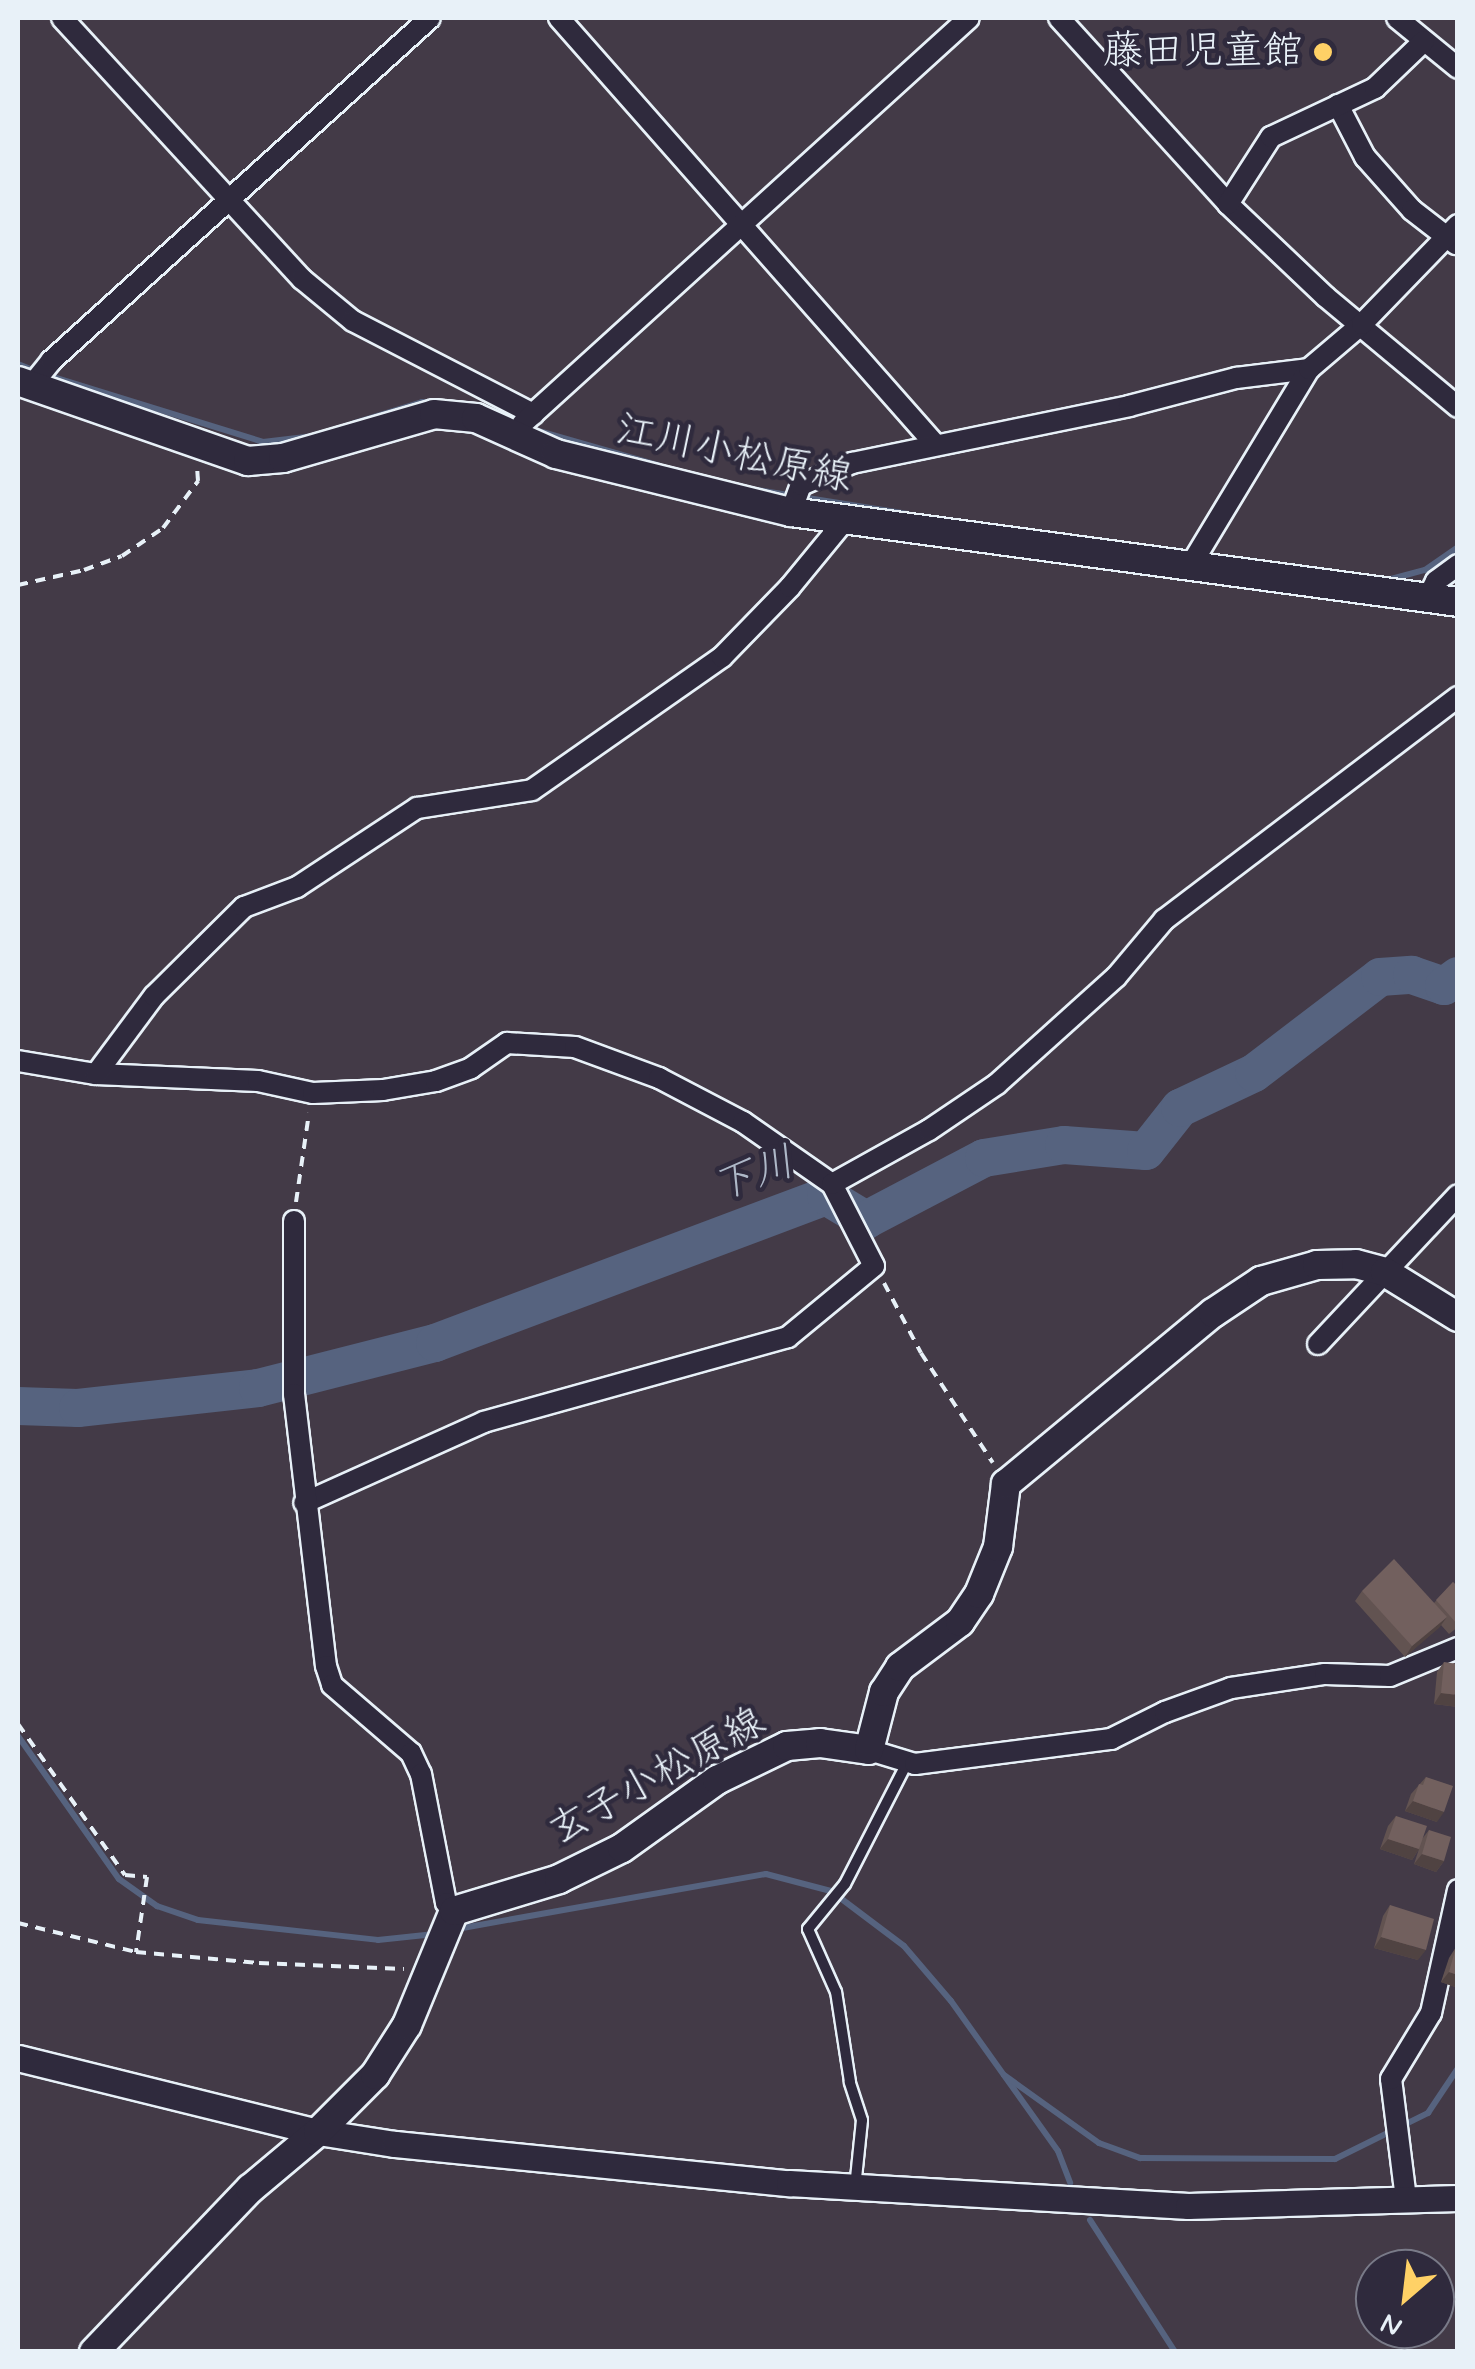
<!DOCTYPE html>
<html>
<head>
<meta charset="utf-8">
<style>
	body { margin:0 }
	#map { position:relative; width:1475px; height:2369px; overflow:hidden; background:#433a47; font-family:Mynerve,"Klee One",sans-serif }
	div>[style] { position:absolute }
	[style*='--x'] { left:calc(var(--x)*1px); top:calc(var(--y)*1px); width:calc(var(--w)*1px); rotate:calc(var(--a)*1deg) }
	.stream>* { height:6px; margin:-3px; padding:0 3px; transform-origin:3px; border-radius:3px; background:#56637f }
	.river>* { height:38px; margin:-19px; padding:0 19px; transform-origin:19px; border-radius:19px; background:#56637f }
	.path>* { height:4px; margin-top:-2px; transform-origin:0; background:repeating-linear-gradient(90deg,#e8f1f8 0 10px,transparent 0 18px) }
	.roads { filter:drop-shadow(2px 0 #e8f1f8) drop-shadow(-2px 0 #e8f1f8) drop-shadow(0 2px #e8f1f8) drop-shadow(0 -2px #e8f1f8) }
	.service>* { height:10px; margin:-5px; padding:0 5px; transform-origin:5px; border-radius:5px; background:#2f2a3d }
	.minor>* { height:20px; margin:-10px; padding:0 10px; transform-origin:10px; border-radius:10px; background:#2f2a3d }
	.tertiary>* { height:25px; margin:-12.5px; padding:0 12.5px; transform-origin:12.5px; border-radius:12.5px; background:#2f2a3d }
	.secondary>* { height:28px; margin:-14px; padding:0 14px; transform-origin:14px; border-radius:14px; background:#2f2a3d }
	.wall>* { inset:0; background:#625351 }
	.shaded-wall>* { inset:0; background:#504342 }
	.building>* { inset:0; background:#72605e }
	.dots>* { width:28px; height:28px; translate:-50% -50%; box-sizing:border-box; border:5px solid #2f2a3d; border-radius:50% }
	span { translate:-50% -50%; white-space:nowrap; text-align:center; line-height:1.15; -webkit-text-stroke:9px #2f2a3d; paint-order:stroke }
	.poi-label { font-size:40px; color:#e8f1f8 }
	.right { translate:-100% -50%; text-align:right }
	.street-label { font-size:40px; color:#e8f1f8 }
	.water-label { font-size:42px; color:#aeb8c8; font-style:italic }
	.frame { position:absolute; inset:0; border:20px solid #e8f1f8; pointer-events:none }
	.north { position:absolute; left:1355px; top:2249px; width:100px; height:100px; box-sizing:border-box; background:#2f2a3d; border:2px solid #797a88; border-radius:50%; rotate:208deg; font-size:28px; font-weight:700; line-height:40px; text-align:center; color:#e8f1f8 }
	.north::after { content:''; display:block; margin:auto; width:35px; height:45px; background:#ffd166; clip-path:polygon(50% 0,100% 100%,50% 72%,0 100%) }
</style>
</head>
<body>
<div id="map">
	<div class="stream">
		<div style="--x:18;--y:364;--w:18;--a:22"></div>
		<div style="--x:47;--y:375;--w:226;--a:17.2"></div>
		<div style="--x:263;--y:442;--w:51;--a:-6.7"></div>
		<div style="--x:485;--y:408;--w:37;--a:22"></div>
		<div style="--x:354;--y:423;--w:71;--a:-17.2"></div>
		<div style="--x:422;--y:402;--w:51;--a:3.4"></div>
		<div style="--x:535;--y:430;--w:128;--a:15.9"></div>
		<div style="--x:757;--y:490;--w:153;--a:9"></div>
		<div style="--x:1391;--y:579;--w:35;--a:-15"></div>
		<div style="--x:1425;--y:570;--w:40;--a:-34.9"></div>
		<div style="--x:18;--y:1736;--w:175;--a:54.8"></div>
		<div style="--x:119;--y:1879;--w:47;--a:35.4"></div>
		<div style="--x:157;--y:1906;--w:43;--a:18.9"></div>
		<div style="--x:198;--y:1920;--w:181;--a:6.3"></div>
		<div style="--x:378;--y:1940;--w:57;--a:-6"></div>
		<div style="--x:457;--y:1929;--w:314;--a:-10.1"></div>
		<div style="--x:766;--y:1874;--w:67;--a:14.7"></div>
		<div style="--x:831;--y:1891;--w:91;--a:37"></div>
		<div style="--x:904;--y:1946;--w:72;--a:49.5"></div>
		<div style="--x:951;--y:2001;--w:184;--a:54.5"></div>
		<div style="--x:1058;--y:2151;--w:34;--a:69"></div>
		<div style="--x:1004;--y:2075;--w:117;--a:35.6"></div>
		<div style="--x:1099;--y:2143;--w:44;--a:20.1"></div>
		<div style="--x:1140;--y:2158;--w:195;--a:0.3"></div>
		<div style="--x:1335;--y:2159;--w:104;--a:-26.3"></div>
		<div style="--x:1428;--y:2113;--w:54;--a:-56.3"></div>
		<div style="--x:1090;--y:2220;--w:157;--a:57.2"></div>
	</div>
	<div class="river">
		<div style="--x:18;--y:1406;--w:60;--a:1.9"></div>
		<div style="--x:78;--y:1408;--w:181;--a:-6.3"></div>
		<div style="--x:258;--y:1388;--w:183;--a:-14.3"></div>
		<div style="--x:435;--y:1343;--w:418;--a:-20.6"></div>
		<div style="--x:826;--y:1196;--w:47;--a:31"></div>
		<div style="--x:866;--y:1220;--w:133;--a:-27.7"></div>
		<div style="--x:984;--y:1158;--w:81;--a:-9.2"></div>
		<div style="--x:1064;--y:1145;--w:82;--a:4.2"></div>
		<div style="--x:1146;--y:1151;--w:55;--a:-51.7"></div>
		<div style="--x:1180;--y:1108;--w:82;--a:-25.3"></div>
		<div style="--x:1254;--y:1073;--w:158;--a:-37.3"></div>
		<div style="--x:1380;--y:977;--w:32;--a:-4"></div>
		<div style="--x:1412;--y:975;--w:34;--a:19"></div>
		<div style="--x:1444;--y:986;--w:17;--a:-36"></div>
	</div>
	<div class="path">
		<div style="--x:18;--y:585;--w:68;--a:-12.8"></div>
		<div style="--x:84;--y:570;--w:40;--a:-20.2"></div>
		<div style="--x:122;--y:556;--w:50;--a:-34.3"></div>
		<div style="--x:163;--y:528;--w:59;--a:-53.3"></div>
		<div style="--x:198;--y:481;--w:13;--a:-94"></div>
		<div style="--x:296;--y:1202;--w:90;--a:-81.7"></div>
		<div style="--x:884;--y:1283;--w:79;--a:62.1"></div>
		<div style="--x:921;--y:1353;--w:131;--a:56.8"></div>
		<div style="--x:18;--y:1724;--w:185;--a:54.7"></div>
		<div style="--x:125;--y:1875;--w:22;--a:5"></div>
		<div style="--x:147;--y:1877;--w:76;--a:98.3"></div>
		<div style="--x:18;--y:1923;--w:122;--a:13.8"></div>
		<div style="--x:136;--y:1952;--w:123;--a:5.1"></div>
		<div style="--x:259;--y:1963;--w:145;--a:2.4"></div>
	</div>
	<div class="roads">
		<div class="service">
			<div style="--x:855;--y:2188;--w:68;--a:-84.1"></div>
			<div style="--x:862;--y:2120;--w:40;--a:-108"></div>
			<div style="--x:850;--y:2082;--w:91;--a:-98.8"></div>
			<div style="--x:836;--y:1992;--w:69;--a:-114"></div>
			<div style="--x:808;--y:1929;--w:58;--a:-50.6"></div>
			<div style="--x:845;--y:1884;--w:136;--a:-62.9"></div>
		</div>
		<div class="minor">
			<div style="--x:62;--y:18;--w:355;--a:47.4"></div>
			<div style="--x:302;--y:279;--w:66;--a:39.5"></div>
			<div style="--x:353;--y:321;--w:203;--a:27.3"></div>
			<div style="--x:559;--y:18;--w:567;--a:48.58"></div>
			<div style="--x:1059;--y:18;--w:251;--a:47.7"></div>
			<div style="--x:1228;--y:204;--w:135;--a:43.5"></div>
			<div style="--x:1326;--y:297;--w:172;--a:39.8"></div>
			<div style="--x:1397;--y:18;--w:79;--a:39.3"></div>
			<div style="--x:1338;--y:105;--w:59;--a:62.6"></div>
			<div style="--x:1365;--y:157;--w:71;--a:48.4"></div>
			<div style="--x:1412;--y:210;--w:56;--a:37.7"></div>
			<div style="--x:1228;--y:204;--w:80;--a:-57.3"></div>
			<div style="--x:1271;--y:137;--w:115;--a:-25.2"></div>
			<div style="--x:1375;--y:88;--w:68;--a:-43.8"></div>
			<div style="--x:31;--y:386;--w:32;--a:-51"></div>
			<div style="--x:51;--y:361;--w:511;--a:-42.15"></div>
			<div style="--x:523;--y:423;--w:602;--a:-42.24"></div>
			<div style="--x:791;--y:512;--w:29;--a:-70"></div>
			<div style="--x:801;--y:485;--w:56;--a:-23.3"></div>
			<div style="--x:852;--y:463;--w:283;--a:-11.6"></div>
			<div style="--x:1129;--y:406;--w:111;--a:-14.7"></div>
			<div style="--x:1236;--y:378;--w:74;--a:-7"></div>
			<div style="--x:1189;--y:568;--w:232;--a:-58.9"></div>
			<div style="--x:1309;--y:369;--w:70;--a:-40.3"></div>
			<div style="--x:1362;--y:324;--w:138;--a:-45.9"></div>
			<div style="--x:1428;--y:597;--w:18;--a:-63"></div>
			<div style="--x:1436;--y:581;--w:27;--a:-36"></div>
			<div style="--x:18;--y:1061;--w:79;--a:9.5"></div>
			<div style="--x:96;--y:1074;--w:162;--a:2.5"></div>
			<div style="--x:258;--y:1081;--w:56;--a:12.3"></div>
			<div style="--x:313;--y:1093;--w:70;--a:-2.5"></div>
			<div style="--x:383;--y:1090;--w:54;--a:-9.6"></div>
			<div style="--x:436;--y:1081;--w:37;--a:-20"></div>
			<div style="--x:471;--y:1068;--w:44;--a:-34.8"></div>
			<div style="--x:507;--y:1043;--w:68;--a:3.4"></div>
			<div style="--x:575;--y:1047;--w:90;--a:20.3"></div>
			<div style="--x:659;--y:1078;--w:95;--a:27.6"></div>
			<div style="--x:743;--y:1122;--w:108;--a:34.9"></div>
			<div style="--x:832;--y:1184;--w:92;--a:62.9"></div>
			<div style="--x:874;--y:1266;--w:112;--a:140.5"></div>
			<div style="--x:788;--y:1337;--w:316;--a:164.4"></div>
			<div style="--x:484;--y:1422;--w:197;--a:155.8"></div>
			<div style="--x:96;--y:1074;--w:97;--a:-53.4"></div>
			<div style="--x:154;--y:996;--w:127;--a:-44.7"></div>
			<div style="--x:244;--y:907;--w:57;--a:-20.7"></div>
			<div style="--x:297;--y:887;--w:144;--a:-33.4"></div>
			<div style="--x:417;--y:808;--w:116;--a:-8.9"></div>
			<div style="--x:532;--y:790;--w:232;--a:-35"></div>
			<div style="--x:722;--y:657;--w:98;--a:-45.8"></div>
			<div style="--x:790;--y:587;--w:87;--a:-50.6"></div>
			<div style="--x:832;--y:1184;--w:111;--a:-29.1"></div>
			<div style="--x:929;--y:1130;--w:82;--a:-34.1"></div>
			<div style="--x:997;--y:1084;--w:160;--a:-42"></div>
			<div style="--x:1116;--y:977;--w:75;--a:-49.9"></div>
			<div style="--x:1164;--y:920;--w:369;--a:-37.2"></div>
			<div style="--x:294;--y:1221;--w:173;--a:90"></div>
			<div style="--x:294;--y:1394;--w:274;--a:83.3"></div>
			<div style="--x:326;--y:1666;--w:20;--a:72"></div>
			<div style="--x:332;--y:1685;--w:104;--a:40.7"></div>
			<div style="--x:411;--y:1753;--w:23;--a:65"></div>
			<div style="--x:421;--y:1774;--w:131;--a:79"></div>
			<div style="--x:446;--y:1903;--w:11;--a:45"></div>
			<div style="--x:1318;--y:1344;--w:204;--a:-46.8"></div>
			<div style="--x:869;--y:1750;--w:48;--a:16.9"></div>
			<div style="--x:915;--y:1764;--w:198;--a:-7.3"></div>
			<div style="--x:1111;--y:1739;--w:60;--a:-26.6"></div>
			<div style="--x:1165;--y:1712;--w:70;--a:-20"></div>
			<div style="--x:1231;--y:1688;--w:95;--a:-8.5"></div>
			<div style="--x:1325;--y:1674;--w:65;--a:1.8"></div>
			<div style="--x:1390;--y:1676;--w:74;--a:-22.4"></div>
			<div style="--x:1406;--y:2199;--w:121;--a:-97.1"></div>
			<div style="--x:1391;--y:2079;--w:77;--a:-58.8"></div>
			<div style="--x:1431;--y:2013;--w:126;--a:-77.6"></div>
		</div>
		<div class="tertiary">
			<div style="--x:18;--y:2058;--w:309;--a:13.9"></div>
			<div style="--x:318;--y:2132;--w:78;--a:8.9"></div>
			<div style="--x:395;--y:2144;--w:396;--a:5.7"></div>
			<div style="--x:789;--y:2183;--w:400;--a:3.3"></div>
			<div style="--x:1188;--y:2206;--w:270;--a:-1.7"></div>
		</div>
		<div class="secondary">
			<div style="--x:18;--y:381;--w:244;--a:19.2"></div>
			<div style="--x:248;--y:461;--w:35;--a:-5"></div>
			<div style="--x:283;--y:458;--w:157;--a:-16.2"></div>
			<div style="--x:434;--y:414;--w:42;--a:5.4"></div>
			<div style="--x:476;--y:418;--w:88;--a:24.2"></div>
			<div style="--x:556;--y:454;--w:242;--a:13.9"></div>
			<div style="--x:791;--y:512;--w:673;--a:7.68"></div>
			<div style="--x:94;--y:2352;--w:226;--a:-46.3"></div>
			<div style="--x:250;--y:2189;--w:89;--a:-40"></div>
			<div style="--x:318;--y:2132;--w:81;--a:-45"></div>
			<div style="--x:375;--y:2075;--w:59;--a:-57.4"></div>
			<div style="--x:407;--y:2025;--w:123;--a:-67.6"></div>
			<div style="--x:454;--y:1911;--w:110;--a:-16.9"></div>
			<div style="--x:559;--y:1879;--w:70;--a:-26.2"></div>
			<div style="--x:622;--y:1848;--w:117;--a:-35.6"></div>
			<div style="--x:717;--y:1780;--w:78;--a:-25.9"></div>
			<div style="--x:787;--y:1746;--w:33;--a:-5"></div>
			<div style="--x:820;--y:1743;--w:49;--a:8.1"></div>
			<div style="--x:869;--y:1750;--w:60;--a:-75.5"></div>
			<div style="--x:884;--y:1692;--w:30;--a:-57"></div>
			<div style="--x:900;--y:1667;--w:75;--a:-36.9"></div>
			<div style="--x:960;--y:1622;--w:34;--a:-56"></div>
			<div style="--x:979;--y:1594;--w:51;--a:-68"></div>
			<div style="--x:998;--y:1547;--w:64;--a:-82.8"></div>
			<div style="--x:1006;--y:1484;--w:268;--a:-39.6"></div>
			<div style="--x:1213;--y:1313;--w:58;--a:-33.7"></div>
			<div style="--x:1261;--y:1281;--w:58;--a:-15.9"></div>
			<div style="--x:1317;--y:1265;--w:39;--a:-1"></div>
			<div style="--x:1356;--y:1264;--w:30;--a:15"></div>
			<div style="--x:1385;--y:1272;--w:86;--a:31.7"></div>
		</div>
	</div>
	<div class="wall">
		<div style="clip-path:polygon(1453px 1582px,1458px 1587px,1458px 1627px,1449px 1634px,1441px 1625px,1405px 1657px,1355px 1601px,1362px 1591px,1434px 1603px)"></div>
		<div style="clip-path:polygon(1444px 1662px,1458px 1707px,1434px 1704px,1437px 1672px)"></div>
		<div style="clip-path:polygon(1426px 1777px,1437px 1822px,1405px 1811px,1411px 1794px)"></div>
		<div style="clip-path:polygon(1396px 1816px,1422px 1839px,1429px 1830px,1444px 1861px,1436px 1872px,1414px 1864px,1419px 1849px,1412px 1860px,1380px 1849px,1388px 1826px)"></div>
		<div style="clip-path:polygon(1390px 1905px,1418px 1960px,1374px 1948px,1383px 1916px)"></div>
		<div style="clip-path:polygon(1456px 1947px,1458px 1947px,1458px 1988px,1441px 1982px,1449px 1958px)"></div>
	</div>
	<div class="shaded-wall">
		<div style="clip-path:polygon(1447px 1617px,1439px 1628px,1405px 1657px,1412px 1646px)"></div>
		<div style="clip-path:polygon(1441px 1693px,1458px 1695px,1458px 1707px,1434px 1704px)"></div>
		<div style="clip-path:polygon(1413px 1801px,1444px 1812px,1437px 1822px,1405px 1811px)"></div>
		<div style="clip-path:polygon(1388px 1839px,1419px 1849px,1412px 1860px,1380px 1849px)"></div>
		<div style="clip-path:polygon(1422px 1854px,1444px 1861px,1436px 1872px,1414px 1864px)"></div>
		<div style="clip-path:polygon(1381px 1937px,1426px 1950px,1418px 1960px,1374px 1948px)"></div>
		<div style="clip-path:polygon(1449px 1972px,1458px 1975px,1458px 1988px,1441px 1982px)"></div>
	</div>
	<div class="building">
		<div style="clip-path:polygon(1394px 1559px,1447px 1617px,1412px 1646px,1362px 1591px)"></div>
		<div style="clip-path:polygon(1453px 1582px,1458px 1587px,1457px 1624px,1436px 1600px)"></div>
		<div style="clip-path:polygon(1444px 1662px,1458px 1664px,1458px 1695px,1441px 1693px)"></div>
		<div style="clip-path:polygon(1426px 1777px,1453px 1786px,1444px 1812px,1413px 1801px,1419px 1784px,1423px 1785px)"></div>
		<div style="clip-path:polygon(1396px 1816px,1427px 1826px,1419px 1849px,1388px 1839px)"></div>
		<div style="clip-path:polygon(1429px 1830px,1451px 1837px,1444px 1861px,1422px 1854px)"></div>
		<div style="clip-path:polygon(1390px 1905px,1434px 1919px,1426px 1950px,1381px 1937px)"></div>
		<div style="clip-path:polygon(1456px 1947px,1458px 1947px,1458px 1975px,1449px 1972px)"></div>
	</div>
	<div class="dots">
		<div style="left:1323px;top:52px;background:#ffd166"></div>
	</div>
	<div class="poi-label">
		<span class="right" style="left:1303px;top:52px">藤田児童館</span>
	</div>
	<div class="street-label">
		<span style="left:734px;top:454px;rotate:12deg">江川小松原線</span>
		<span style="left:657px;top:1777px;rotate:-29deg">玄子小松原線</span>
	</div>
	<div class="water-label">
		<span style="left:754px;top:1176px;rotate:-20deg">下川</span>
	</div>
	<div class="frame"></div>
	<div class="north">N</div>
</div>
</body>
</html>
